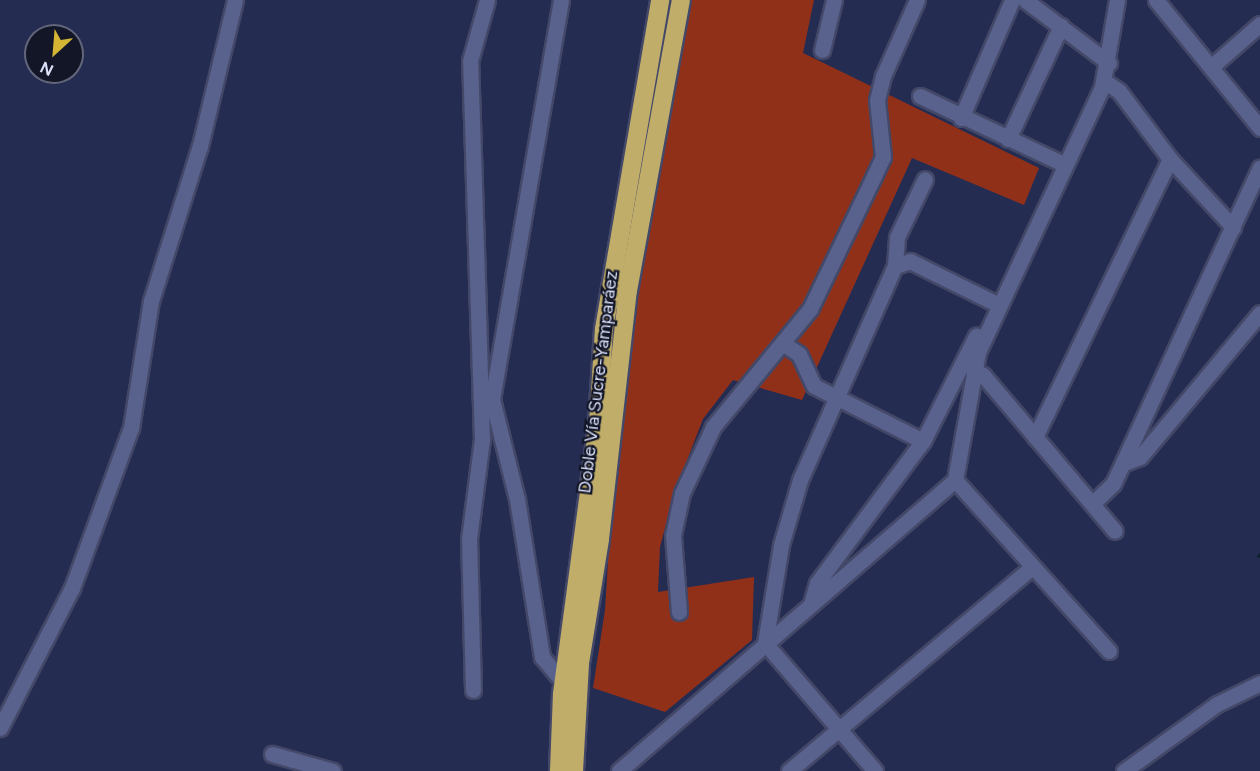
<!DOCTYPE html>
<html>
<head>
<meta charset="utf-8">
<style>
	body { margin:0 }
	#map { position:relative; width:1260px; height:771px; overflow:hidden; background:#252c52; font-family:Figtree,sans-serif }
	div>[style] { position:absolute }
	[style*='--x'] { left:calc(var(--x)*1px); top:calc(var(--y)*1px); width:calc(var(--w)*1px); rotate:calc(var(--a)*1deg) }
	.green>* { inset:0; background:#913019 }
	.stream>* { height:3px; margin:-1.5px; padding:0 1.5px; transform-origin:1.5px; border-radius:1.5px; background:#0a2328 }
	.roads { filter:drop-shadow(2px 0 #444868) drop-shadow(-2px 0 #444868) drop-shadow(0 2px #444868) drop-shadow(0 -2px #444868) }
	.minor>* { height:15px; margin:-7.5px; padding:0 7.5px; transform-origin:7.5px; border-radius:7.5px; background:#59628c }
	.highway>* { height:18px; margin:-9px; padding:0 9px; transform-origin:9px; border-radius:9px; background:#c0ad69 }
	span { translate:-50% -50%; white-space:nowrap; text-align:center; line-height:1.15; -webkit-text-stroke:4.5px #131627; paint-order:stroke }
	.street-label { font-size:18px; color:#d9dff7 }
	.north { position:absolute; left:24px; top:24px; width:60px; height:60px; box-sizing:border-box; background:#131627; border:2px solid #62667a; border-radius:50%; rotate:206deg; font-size:16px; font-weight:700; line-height:24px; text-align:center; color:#d9dff7 }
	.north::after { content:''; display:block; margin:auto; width:21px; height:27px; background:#d5b534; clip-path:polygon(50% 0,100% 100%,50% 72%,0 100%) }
</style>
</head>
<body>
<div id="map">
	<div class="green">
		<div style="clip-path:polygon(678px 0,814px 0,803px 53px,1039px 168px,1024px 205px,912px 158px,802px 400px,733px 380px,703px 419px,674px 494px,660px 547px,658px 592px,754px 577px,752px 640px,665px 712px,593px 688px,605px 610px,617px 413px)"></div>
	</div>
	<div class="stream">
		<div style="--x:1258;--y:556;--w:3;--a:-45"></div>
	</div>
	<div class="roads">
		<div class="minor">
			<div style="--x:561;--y:0;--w:405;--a:99.8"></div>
			<div style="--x:492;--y:399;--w:103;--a:76"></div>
			<div style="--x:517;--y:499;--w:160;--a:81"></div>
			<div style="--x:542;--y:657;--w:42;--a:49.8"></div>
			<div style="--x:1025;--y:0;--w:105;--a:36.9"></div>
			<div style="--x:1156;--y:0;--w:165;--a:50.9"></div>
			<div style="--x:822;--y:50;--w:51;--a:-76.5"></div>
			<div style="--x:1211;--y:67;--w:65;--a:-41.3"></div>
			<div style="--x:1104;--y:81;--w:18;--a:34"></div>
			<div style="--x:1119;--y:91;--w:85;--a:53.1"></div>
			<div style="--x:1170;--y:159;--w:93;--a:47.2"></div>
			<div style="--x:920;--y:96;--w:161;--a:25.4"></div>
			<div style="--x:961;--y:118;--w:129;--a:-66.6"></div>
			<div style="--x:1008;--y:139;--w:125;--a:-64.9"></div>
			<div style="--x:895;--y:266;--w:29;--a:-86"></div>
			<div style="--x:897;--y:237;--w:64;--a:-64.2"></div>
			<div style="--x:784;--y:344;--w:18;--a:34"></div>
			<div style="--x:799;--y:354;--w:35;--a:65"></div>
			<div style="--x:814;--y:386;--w:122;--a:26.8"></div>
			<div style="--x:973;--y:370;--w:11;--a:27"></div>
			<div style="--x:983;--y:375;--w:204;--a:49.8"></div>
			<div style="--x:1035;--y:437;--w:309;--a:-64.1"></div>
			<div style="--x:1124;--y:463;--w:17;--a:-21"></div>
			<div style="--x:1140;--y:457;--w:187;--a:-50.2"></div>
			<div style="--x:955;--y:480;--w:230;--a:48"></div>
			<div style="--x:1092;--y:504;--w:29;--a:-44"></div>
			<div style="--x:1113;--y:484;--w:349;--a:-65.1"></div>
			<div style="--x:811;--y:604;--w:22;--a:-74"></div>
			<div style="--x:817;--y:583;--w:177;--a:-53.3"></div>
			<div style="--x:923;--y:441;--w:118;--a:-63.2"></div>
			<div style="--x:679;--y:612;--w:77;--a:-94.5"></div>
			<div style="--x:673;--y:535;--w:43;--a:-77.9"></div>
			<div style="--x:682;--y:493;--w:73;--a:-64.8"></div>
			<div style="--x:713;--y:427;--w:153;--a:-50.6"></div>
			<div style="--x:810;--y:309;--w:148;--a:-64.3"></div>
			<div style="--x:874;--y:176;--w:21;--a:-65"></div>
			<div style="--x:883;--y:157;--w:57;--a:-96"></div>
			<div style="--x:877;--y:100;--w:25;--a:-76"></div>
			<div style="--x:883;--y:76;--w:83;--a:-65.9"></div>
			<div style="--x:473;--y:690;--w:151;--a:-91.5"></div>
			<div style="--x:469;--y:539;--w:101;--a:-82.6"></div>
			<div style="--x:482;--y:439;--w:378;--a:-91.8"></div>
			<div style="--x:470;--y:61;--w:63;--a:-74.4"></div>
			<div style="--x:0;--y:728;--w:157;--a:-62.8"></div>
			<div style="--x:72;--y:588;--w:171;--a:-69.8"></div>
			<div style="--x:131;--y:428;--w:129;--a:-81.1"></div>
			<div style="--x:151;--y:301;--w:163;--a:-72.5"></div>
			<div style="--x:200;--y:146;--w:150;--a:-76.5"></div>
			<div style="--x:272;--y:754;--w:63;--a:15.6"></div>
			<div style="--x:619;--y:771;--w:444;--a:-40.9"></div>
			<div style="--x:955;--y:480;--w:130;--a:-79.8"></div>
			<div style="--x:978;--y:352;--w:293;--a:-64.9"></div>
			<div style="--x:1102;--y:87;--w:88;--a:-80.2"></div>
			<div style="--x:789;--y:771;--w:317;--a:-40"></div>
			<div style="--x:875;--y:771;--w:169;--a:-130.7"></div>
			<div style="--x:765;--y:643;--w:99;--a:-80.7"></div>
			<div style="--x:781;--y:545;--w:68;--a:-73.7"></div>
			<div style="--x:800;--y:480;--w:234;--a:-66.1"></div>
			<div style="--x:895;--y:266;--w:16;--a:-18"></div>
			<div style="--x:910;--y:261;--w:99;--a:26.3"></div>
			<div style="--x:1124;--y:771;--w:115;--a:-35.8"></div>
			<div style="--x:1217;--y:704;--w:48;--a:-26"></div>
		</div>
		<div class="highway">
			<div style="--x:559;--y:771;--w:77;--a:-87.8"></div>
			<div style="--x:562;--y:694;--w:272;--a:-82.4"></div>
			<div style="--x:598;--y:424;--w:95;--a:-86.4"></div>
			<div style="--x:604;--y:329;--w:334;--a:-80.3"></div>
			<div style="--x:574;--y:771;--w:108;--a:-86.8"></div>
			<div style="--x:580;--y:663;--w:126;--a:-80.8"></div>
			<div style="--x:600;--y:539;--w:250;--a:-83.6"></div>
			<div style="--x:628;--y:291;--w:296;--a:-79.7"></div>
		</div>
	</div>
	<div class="street-label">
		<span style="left:598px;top:382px;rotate:-83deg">Doble Vía Sucre-Yamparáez</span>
	</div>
	<div class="north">N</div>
</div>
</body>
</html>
